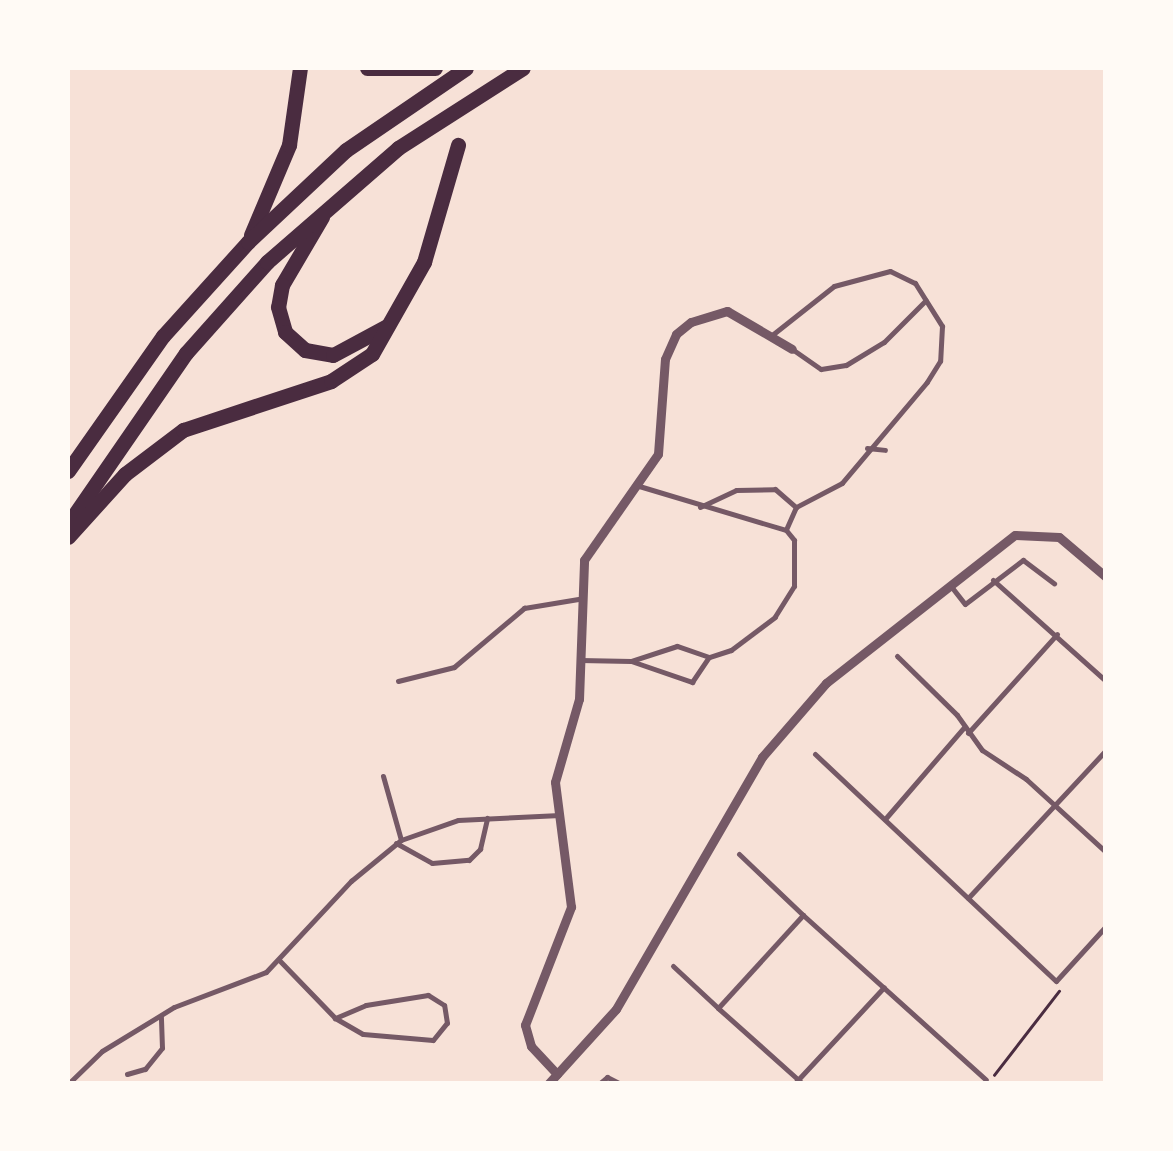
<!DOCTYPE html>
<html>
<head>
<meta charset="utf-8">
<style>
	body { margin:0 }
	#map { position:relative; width:1173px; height:1151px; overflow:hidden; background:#f7e1d7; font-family:"Work Sans",sans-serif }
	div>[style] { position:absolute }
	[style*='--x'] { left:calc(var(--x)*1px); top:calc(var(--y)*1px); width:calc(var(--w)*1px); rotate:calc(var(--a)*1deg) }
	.path>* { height:2.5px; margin:-1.25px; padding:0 1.25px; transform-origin:1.25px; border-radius:1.25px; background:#4a2c40 }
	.service>* { height:5px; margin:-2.5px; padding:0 2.5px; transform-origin:2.5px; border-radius:2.5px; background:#755966 }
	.minor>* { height:9px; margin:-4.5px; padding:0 4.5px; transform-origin:4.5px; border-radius:4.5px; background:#755966 }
	.motorway>* { height:15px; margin:-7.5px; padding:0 7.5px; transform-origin:7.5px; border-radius:7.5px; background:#4a2c40 }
	span { translate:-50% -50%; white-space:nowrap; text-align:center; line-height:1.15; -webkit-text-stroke:10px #fffaf5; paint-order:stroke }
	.frame { position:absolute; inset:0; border:70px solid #fffaf5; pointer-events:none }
</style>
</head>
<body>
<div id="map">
	<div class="path">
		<div style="--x:994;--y:1075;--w:106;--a:-52.3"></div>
	</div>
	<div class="service">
		<div style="--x:772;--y:335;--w:79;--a:-38.3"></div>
		<div style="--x:834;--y:286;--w:58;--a:-15"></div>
		<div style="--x:890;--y:271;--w:28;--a:26"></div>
		<div style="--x:915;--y:283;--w:51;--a:57.9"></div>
		<div style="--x:942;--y:326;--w:35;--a:93"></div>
		<div style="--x:940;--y:361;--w:25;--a:122"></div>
		<div style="--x:927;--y:382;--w:132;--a:130.1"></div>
		<div style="--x:842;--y:483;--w:52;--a:152.4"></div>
		<div style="--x:792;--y:349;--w:35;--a:35"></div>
		<div style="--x:821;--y:369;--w:25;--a:-9"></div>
		<div style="--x:846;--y:365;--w:44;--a:-31.2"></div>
		<div style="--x:884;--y:342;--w:59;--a:-45"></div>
		<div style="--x:867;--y:448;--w:18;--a:6"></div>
		<div style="--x:639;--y:486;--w:153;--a:16.7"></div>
		<div style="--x:786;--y:530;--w:13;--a:51"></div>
		<div style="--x:794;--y:540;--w:46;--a:90"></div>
		<div style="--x:794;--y:586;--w:36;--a:122"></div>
		<div style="--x:775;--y:617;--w:55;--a:143.1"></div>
		<div style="--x:731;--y:650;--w:23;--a:162"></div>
		<div style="--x:700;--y:507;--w:40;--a:-25"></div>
		<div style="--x:736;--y:490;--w:39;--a:-1"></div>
		<div style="--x:775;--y:489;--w:28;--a:41"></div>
		<div style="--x:796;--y:507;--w:24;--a:114"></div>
		<div style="--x:993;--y:580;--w:152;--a:41.8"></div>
		<div style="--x:950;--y:585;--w:24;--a:52"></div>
		<div style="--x:965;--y:604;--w:73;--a:-37.2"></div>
		<div style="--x:1023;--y:560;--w:39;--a:37"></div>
		<div style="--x:897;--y:656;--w:84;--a:44.5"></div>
		<div style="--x:957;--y:715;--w:43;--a:54.5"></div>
		<div style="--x:982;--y:750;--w:53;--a:33.4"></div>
		<div style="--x:1026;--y:779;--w:108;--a:42.4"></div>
		<div style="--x:580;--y:660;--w:51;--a:1.1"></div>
		<div style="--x:631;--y:661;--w:65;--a:19"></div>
		<div style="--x:692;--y:682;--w:30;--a:-56"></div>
		<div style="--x:709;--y:657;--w:34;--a:-161"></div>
		<div style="--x:677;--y:646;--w:48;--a:161.9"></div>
		<div style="--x:398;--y:681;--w:58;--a:-14"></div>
		<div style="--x:454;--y:667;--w:92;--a:-40.1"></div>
		<div style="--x:524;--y:608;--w:55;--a:-9.5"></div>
		<div style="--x:968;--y:733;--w:133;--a:-48"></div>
		<div style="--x:815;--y:754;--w:331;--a:43.3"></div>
		<div style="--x:1056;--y:981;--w:74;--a:-47.7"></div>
		<div style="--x:383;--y:776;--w:66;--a:74.3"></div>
		<div style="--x:885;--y:819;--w:121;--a:-49.3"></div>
		<div style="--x:396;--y:843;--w:41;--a:29.1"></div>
		<div style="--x:432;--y:863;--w:37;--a:-5"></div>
		<div style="--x:469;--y:860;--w:16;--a:-45"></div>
		<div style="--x:480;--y:849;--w:32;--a:-77"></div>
		<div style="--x:739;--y:854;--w:88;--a:43.6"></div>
		<div style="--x:968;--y:898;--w:202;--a:-47"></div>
		<div style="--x:280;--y:961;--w:79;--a:46"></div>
		<div style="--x:335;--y:1018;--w:32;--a:30"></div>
		<div style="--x:363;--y:1034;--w:70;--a:4.9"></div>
		<div style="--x:433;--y:1040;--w:22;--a:-51"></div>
		<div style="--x:447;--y:1023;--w:18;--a:-99"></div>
		<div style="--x:444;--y:1005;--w:19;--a:-148"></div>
		<div style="--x:428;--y:995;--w:63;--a:170.8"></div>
		<div style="--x:366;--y:1005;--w:34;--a:157"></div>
		<div style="--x:673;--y:966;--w:62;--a:43"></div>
		<div style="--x:127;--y:1074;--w:19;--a:-16"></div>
		<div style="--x:145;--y:1069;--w:27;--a:-51"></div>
		<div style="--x:162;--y:1048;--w:31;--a:-92"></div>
		<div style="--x:68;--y:1084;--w:47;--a:-44.1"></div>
		<div style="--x:102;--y:1051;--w:84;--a:-31.4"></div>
		<div style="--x:174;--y:1007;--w:98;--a:-20.8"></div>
		<div style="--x:266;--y:972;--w:125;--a:-47"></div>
		<div style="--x:351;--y:881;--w:65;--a:-39.4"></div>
		<div style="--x:401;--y:840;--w:60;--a:-19.3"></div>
		<div style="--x:458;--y:820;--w:102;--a:-2.8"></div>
		<div style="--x:599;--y:1084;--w:11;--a:-41"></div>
		<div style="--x:607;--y:1077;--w:16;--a:27"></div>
		<div style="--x:794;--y:1084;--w:132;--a:-47.1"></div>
		<div style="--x:803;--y:1084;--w:114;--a:-138.2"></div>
		<div style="--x:718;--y:1008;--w:126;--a:-47.6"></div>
		<div style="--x:803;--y:915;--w:246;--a:42"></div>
	</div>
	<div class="minor">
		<div style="--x:557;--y:1074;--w:38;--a:-133"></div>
		<div style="--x:531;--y:1046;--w:22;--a:-106"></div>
		<div style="--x:525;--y:1025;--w:127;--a:-68.7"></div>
		<div style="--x:571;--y:907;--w:126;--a:-97.3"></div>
		<div style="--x:555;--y:782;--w:86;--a:-73.9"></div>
		<div style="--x:579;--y:699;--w:139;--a:-87.9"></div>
		<div style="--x:584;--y:560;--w:129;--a:-55.1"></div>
		<div style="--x:658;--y:454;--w:95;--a:-85.8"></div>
		<div style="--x:665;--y:359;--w:27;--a:-66"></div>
		<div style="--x:676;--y:334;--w:19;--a:-39"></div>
		<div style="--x:691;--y:322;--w:38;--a:-17"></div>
		<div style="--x:727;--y:311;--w:75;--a:30.3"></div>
		<div style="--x:548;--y:1084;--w:101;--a:-47.8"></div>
		<div style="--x:616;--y:1009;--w:291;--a:-59.9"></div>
		<div style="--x:762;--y:757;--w:98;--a:-49.1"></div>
		<div style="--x:826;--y:683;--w:240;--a:-38.1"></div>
		<div style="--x:1015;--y:535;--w:44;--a:2.6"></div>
		<div style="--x:1059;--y:537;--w:62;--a:40.4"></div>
	</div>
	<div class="motorway">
		<div style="--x:367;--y:68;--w:68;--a:0"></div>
		<div style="--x:322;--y:217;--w:79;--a:120.5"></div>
		<div style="--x:282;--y:285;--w:22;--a:100"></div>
		<div style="--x:278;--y:307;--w:26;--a:74"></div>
		<div style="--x:285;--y:332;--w:27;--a:42"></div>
		<div style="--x:305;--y:350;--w:28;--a:10"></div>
		<div style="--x:333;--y:355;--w:61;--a:-28.2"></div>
		<div style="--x:251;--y:235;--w:98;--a:-67.1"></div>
		<div style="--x:289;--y:145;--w:78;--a:-81.9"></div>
		<div style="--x:68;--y:471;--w:165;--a:-54.9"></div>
		<div style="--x:163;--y:336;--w:127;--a:-47.9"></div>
		<div style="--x:248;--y:242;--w:134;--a:-43.2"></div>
		<div style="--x:346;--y:150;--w:145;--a:-34.3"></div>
		<div style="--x:68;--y:524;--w:208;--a:-55.4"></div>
		<div style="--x:186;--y:353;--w:122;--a:-48.3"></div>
		<div style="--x:267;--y:262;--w:174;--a:-41"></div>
		<div style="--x:398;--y:148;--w:148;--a:-32.6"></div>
		<div style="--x:68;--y:537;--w:85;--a:-47.9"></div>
		<div style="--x:125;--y:474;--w:73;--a:-37.2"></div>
		<div style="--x:183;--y:430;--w:156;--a:-18.3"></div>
		<div style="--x:331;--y:381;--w:49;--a:-33.4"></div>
		<div style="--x:372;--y:354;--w:106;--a:-60.5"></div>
		<div style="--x:424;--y:262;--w:122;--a:-73.8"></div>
	</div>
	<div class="frame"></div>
</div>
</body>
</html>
